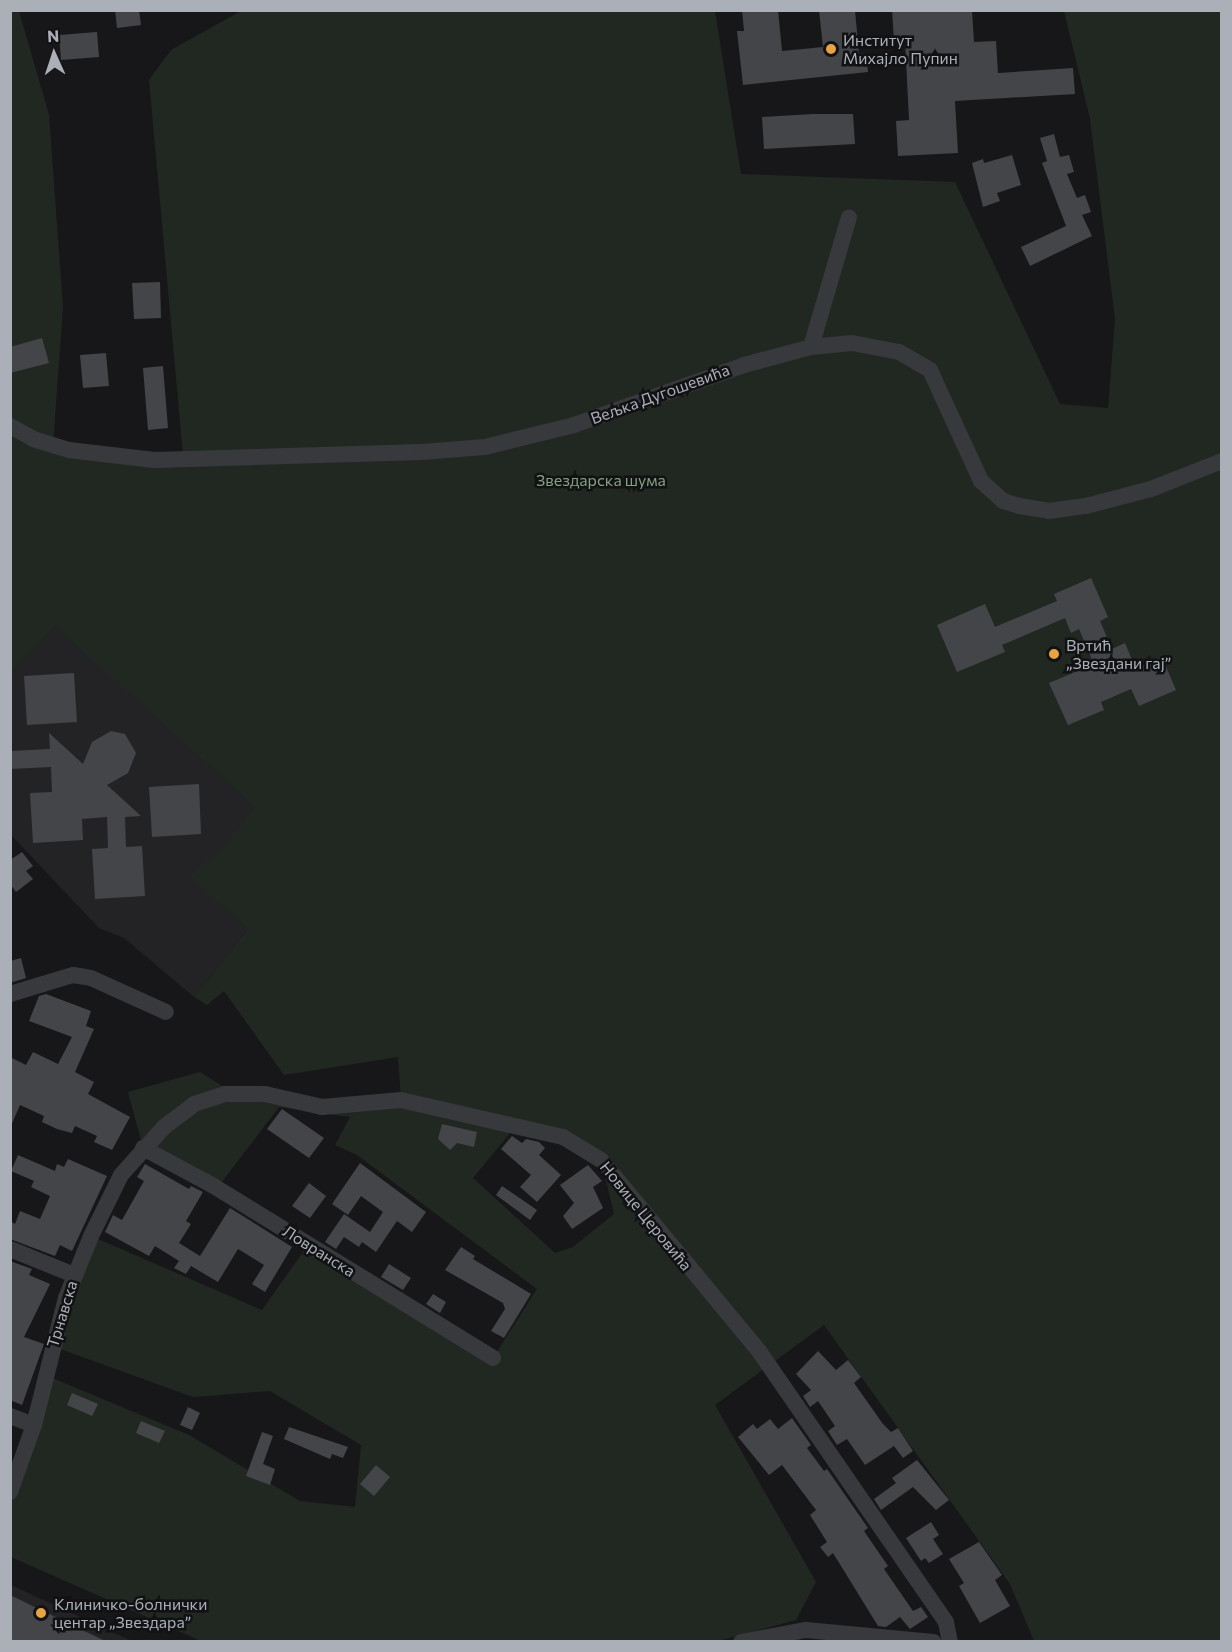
<!DOCTYPE html>
<html>
<head>
<meta charset="utf-8">
<style>
	body { margin:0 }
	#map { position:relative; width:1232px; height:1652px; overflow:hidden; background:#171719; font-family:Commissioner,sans-serif }
	div>[style] { position:absolute }
	[style*='--x'] { left:calc(var(--x)*1px); top:calc(var(--y)*1px); width:calc(var(--w)*1px); rotate:calc(var(--a)*1deg) }
	.built>* { inset:0; background:#232326 }
	.green>* { inset:0; background:#212822 }
	.building>* { inset:0; background:#444549 }
	.street>* { height:16px; margin:-8px; padding:0 8px; transform-origin:8px; border-radius:8px; background:#38393d }
	.dots>* { width:16px; height:16px; translate:-50% -50%; box-sizing:border-box; border:3px solid #121214; border-radius:50% }
	span { translate:-50% -50%; white-space:nowrap; text-align:center; line-height:1.15; -webkit-text-stroke:5px #121214; paint-order:stroke }
	.poi-label { font-size:16px; color:#aaafb8 }
	.left { translate:0 -50%; text-align:left }
	.street-label { font-size:16px; color:#aaafb8 }
	.park-label { font-size:16px; color:#82a182 }
	.frame { position:absolute; inset:0; border:12px solid #aaafb8; pointer-events:none }
	.north { position:absolute; left:24px; top:24px; width:60px; height:60px; -webkit-text-stroke:4px #121214; paint-order:stroke; rotate:357deg; font-size:16px; font-weight:700; line-height:24px; text-align:center; color:#aaafb8 }
	.north::after { content:''; display:block; margin:auto; width:21px; height:27px; background:#aaafb8; clip-path:polygon(50% 0,100% 100%,50% 72%,0 100%) }
</style>
</head>
<body>
<div id="map">
	<div class="built">
		<div style="clip-path:polygon(10px 514px,285px 772px,248px 929px,194px 997px,124px 938px,99px 928px,11px 835px)"></div>
		<div style="clip-path:polygon(11px 1585px,132px 1641px,11px 1641px)"></div>
	</div>
	<div class="green">
		<div style="clip-path:polygon(evenodd,11px 11px,19px 11px,49px 115px,63px 307px,53px 445px,183px 455px,149px 80px,171px 50px,241px 11px,715px 11px,741px 174px,955px 182px,1060px 404px,1108px 408px,1115px 319px,1090px 119px,1064px 11px,1221px 11px,1221px 1641px,1034px 1641px,1010px 1584px,824px 1325px,715px 1405px,816px 1582px,796px 1620px,718px 1641px,201px 1641px,11px 1557px,12px 1493px,45px 1375px,189px 1435px,300px 1501px,355px 1507px,361px 1445px,270px 1391px,193px 1397px,52px 1346px,91px 1236px,262px 1310px,308px 1245px,143px 1148px,128px 1092px,200px 1072px,235px 1094px,318px 1106px,401px 1099px,398px 1057px,284px 1075px,224px 991px,207px 1005px,194px 997px,248px 929px,190px 876px,225px 845px,256px 807px,55px 626px,11px 672px,11px 11px,279px 1107px,350px 1117px,335px 1145px,357px 1155px,537px 1289px,493px 1358px,218px 1187px,279px 1107px,11px 11px,515px 1127px,601px 1160px,614px 1214px,573px 1247px,555px 1253px,473px 1178px,515px 1127px)"></div>
	</div>
	<div class="building">
		<div style="clip-path:polygon(115px 10px,139px 10px,141px 25px,117px 28px)"></div>
		<div style="clip-path:polygon(742px 10px,778px 10px,782px 51px,823px 47px,819px 10px,855px 10px,859px 54px,866px 53px,868px 72px,743px 85px,737px 31px,744px 31px)"></div>
		<div style="clip-path:polygon(892px 10px,972px 10px,974px 42px,996px 41px,998px 73px,1073px 68px,1075px 94px,955px 101px,958px 153px,898px 156px,896px 121px,909px 120px,905px 40px,894px 41px)"></div>
		<div style="clip-path:polygon(97px 32px,99px 57px,61px 60px,59px 35px)"></div>
		<div style="clip-path:polygon(813px 114px,853px 114px,855px 144px,764px 149px,762px 117px)"></div>
		<div style="clip-path:polygon(1054px 134px,1060px 157px,1069px 155px,1074px 172px,1067px 174px,1077px 198px,1085px 195px,1091px 212px,1082px 215px,1092px 236px,1030px 266px,1021px 247px,1066px 226px,1042px 163px,1047px 161px,1040px 138px)"></div>
		<div style="clip-path:polygon(1012px 155px,1021px 185px,997px 193px,1000px 201px,983px 207px,972px 163px,983px 159px,984px 163px)"></div>
		<div style="clip-path:polygon(160px 282px,161px 318px,134px 319px,132px 283px)"></div>
		<div style="clip-path:polygon(42px 338px,49px 363px,10px 373px,10px 347px)"></div>
		<div style="clip-path:polygon(106px 353px,109px 386px,83px 388px,80px 355px)"></div>
		<div style="clip-path:polygon(163px 366px,168px 428px,148px 430px,143px 368px)"></div>
		<div style="clip-path:polygon(1091px 578px,1108px 617px,1100px 621px,1112px 649px,1125px 643px,1136px 669px,1162px 657px,1176px 690px,1139px 706px,1131px 689px,1101px 702px,1104px 710px,1068px 725px,1049px 683px,1094px 664px,1079px 629px,1071px 633px,1065px 618px,1002px 645px,1005px 652px,957px 672px,937px 625px,985px 604px,995px 627px,1057px 601px,1054px 594px)"></div>
		<div style="clip-path:polygon(74px 673px,77px 722px,27px 725px,24px 676px)"></div>
		<div style="clip-path:polygon(111px 731px,125px 734px,136px 753px,128px 773px,107px 785px,141px 816px,125px 817px,126px 847px,142px 846px,145px 896px,95px 899px,92px 849px,108px 848px,107px 817px,82px 819px,83px 840px,33px 843px,30px 793px,52px 792px,51px 767px,10px 769px,10px 751px,50px 749px,49px 733px,83px 764px,92px 742px)"></div>
		<div style="clip-path:polygon(199px 784px,201px 834px,152px 837px,149px 787px)"></div>
		<div style="clip-path:polygon(22px 852px,33px 866px,26px 871px,33px 879px,16px 892px,10px 884px,10px 860px)"></div>
		<div style="clip-path:polygon(21px 958px,26px 978px,10px 983px,10px 961px)"></div>
		<div style="clip-path:polygon(46px 994px,91px 1011px,86px 1026px,94px 1029px,75px 1072px,94px 1082px,88px 1094px,130px 1117px,112px 1150px,94px 1142px,97px 1136px,75px 1126px,72px 1133px,57px 1129px,42px 1122px,44px 1116px,20px 1105px,10px 1128px,10px 1057px,26px 1065px,33px 1052px,58px 1064px,72px 1037px,29px 1021px,39px 996px)"></div>
		<div style="clip-path:polygon(282px 1109px,324px 1138px,309px 1158px,267px 1129px)"></div>
		<div style="clip-path:polygon(442px 1124px,477px 1132px,474px 1147px,457px 1143px,450px 1150px,438px 1139px)"></div>
		<div style="clip-path:polygon(512px 1136px,522px 1143px,526px 1139px,539px 1142px,545px 1148px,539px 1155px,561px 1175px,537px 1202px,520px 1187px,531px 1175px,501px 1149px)"></div>
		<div style="clip-path:polygon(18px 1155px,55px 1171px,57px 1164px,64px 1167px,68px 1159px,107px 1176px,72px 1251px,60px 1245px,55px 1256px,10px 1239px,10px 1221px,15px 1224px,20px 1211px,40px 1219px,50px 1196px,31px 1187px,34px 1181px,11px 1171px)"></div>
		<div style="clip-path:polygon(360px 1163px,426px 1212px,412px 1232px,397px 1221px,376px 1252px,362px 1242px,359px 1247px,344px 1237px,336px 1249px,325px 1242px,344px 1214px,370px 1232px,383px 1212px,361px 1196px,348px 1215px,332px 1204px)"></div>
		<div style="clip-path:polygon(145px 1164px,189px 1189px,191px 1186px,203px 1192px,186px 1221px,191px 1224px,179px 1243px,200px 1256px,230px 1208px,292px 1247px,265px 1292px,252px 1284px,264px 1265px,238px 1249px,218px 1282px,191px 1266px,186px 1274px,174px 1268px,179px 1261px,155px 1246px,149px 1256px,105px 1232px,113px 1215px,122px 1220px,144px 1181px,137px 1177px)"></div>
		<div style="clip-path:polygon(588px 1165px,602px 1181px,593px 1187px,603px 1208px,572px 1229px,563px 1216px,574px 1203px,560px 1185px)"></div>
		<div style="clip-path:polygon(309px 1183px,326px 1196px,310px 1218px,292px 1206px)"></div>
		<div style="clip-path:polygon(502px 1186px,537px 1210px,530px 1220px,496px 1195px)"></div>
		<div style="clip-path:polygon(461px 1247px,475px 1256px,473px 1259px,531px 1294px,504px 1338px,491px 1331px,505px 1309px,503px 1303px,445px 1270px)"></div>
		<div style="clip-path:polygon(10px 1261px,32px 1269px,29px 1275px,50px 1284px,24px 1337px,44px 1344px,22px 1405px,10px 1400px)"></div>
		<div style="clip-path:polygon(389px 1264px,411px 1278px,403px 1290px,381px 1277px)"></div>
		<div style="clip-path:polygon(433px 1294px,446px 1302px,440px 1313px,426px 1304px)"></div>
		<div style="clip-path:polygon(818px 1351px,836px 1370px,848px 1360px,861px 1377px,854px 1383px,883px 1424px,891px 1432px,898px 1428px,913px 1451px,903px 1458px,894px 1446px,865px 1465px,847px 1439px,837px 1445px,828px 1431px,835px 1426px,818px 1401px,810px 1407px,803px 1396px,811px 1390px,796px 1374px)"></div>
		<div style="clip-path:polygon(72px 1393px,98px 1404px,92px 1416px,67px 1405px)"></div>
		<div style="clip-path:polygon(188px 1407px,200px 1413px,192px 1430px,180px 1425px)"></div>
		<div style="clip-path:polygon(792px 1418px,811px 1445px,807px 1448px,824px 1471px,827px 1469px,868px 1528px,864px 1531px,888px 1566px,884px 1569px,913px 1611px,921px 1607px,928px 1617px,910px 1629px,900px 1617px,886px 1627px,878px 1626px,833px 1553px,828px 1557px,820px 1547px,827px 1542px,810px 1515px,816px 1510px,782px 1465px,769px 1475px,738px 1437px,753px 1424px,757px 1429px,770px 1419px,778px 1429px)"></div>
		<div style="clip-path:polygon(141px 1421px,165px 1431px,159px 1443px,136px 1433px)"></div>
		<div style="clip-path:polygon(289px 1427px,348px 1447px,343px 1458px,332px 1454px,330px 1459px,284px 1439px)"></div>
		<div style="clip-path:polygon(262px 1432px,273px 1436px,263px 1464px,275px 1469px,270px 1485px,246px 1476px)"></div>
		<div style="clip-path:polygon(917px 1460px,949px 1500px,936px 1510px,913px 1487px,881px 1510px,874px 1499px,896px 1483px,892px 1478px)"></div>
		<div style="clip-path:polygon(376px 1465px,390px 1477px,374px 1496px,360px 1484px)"></div>
		<div style="clip-path:polygon(931px 1522px,939px 1535px,933px 1539px,943px 1554px,929px 1563px,925px 1558px,921px 1561px,906px 1538px)"></div>
		<div style="clip-path:polygon(979px 1542px,1002px 1575px,995px 1580px,1010px 1606px,980px 1623px,959px 1586px,964px 1583px,949px 1559px)"></div>
		<div style="clip-path:polygon(10px 1595px,105px 1641px,10px 1641px)"></div>
	</div>
	<div class="street">
		<div style="--x:811;--y:347;--w:135;--a:-73.7"></div>
		<div style="--x:10;--y:426;--w:26;--a:29"></div>
		<div style="--x:33;--y:439;--w:38;--a:17"></div>
		<div style="--x:69;--y:450;--w:86;--a:6.7"></div>
		<div style="--x:154;--y:460;--w:268;--a:-1.7"></div>
		<div style="--x:422;--y:452;--w:63;--a:-4.5"></div>
		<div style="--x:485;--y:447;--w:92;--a:-13.9"></div>
		<div style="--x:574;--y:425;--w:180;--a:-19.4"></div>
		<div style="--x:744;--y:365;--w:69;--a:-15"></div>
		<div style="--x:811;--y:347;--w:41;--a:-5.6"></div>
		<div style="--x:852;--y:343;--w:48;--a:10.8"></div>
		<div style="--x:899;--y:352;--w:36;--a:30"></div>
		<div style="--x:930;--y:370;--w:122;--a:65.3"></div>
		<div style="--x:981;--y:481;--w:30;--a:42"></div>
		<div style="--x:1003;--y:501;--w:17;--a:17"></div>
		<div style="--x:1019;--y:506;--w:30;--a:9"></div>
		<div style="--x:1049;--y:511;--w:37;--a:-8"></div>
		<div style="--x:1086;--y:506;--w:67;--a:-14.7"></div>
		<div style="--x:1151;--y:489;--w:76;--a:-21.5"></div>
		<div style="--x:10;--y:994;--w:66;--a:-16.8"></div>
		<div style="--x:73;--y:975;--w:18;--a:9"></div>
		<div style="--x:91;--y:978;--w:82;--a:24.4"></div>
		<div style="--x:143;--y:1148;--w:78;--a:28.2"></div>
		<div style="--x:212;--y:1185;--w:330;--a:31.6"></div>
		<div style="--x:10;--y:1249;--w:69;--a:22.1"></div>
		<div style="--x:10;--y:1416;--w:26;--a:21"></div>
		<div style="--x:10;--y:1492;--w:71;--a:-70.3"></div>
		<div style="--x:34;--y:1425;--w:131;--a:-75.9"></div>
		<div style="--x:66;--y:1298;--w:67;--a:-68"></div>
		<div style="--x:91;--y:1236;--w:68;--a:-63.8"></div>
		<div style="--x:121;--y:1175;--w:64;--a:-48.1"></div>
		<div style="--x:164;--y:1127;--w:38;--a:-37"></div>
		<div style="--x:194;--y:1104;--w:33;--a:-18"></div>
		<div style="--x:225;--y:1094;--w:40;--a:0"></div>
		<div style="--x:265;--y:1094;--w:58;--a:12.8"></div>
		<div style="--x:322;--y:1107;--w:79;--a:-5.1"></div>
		<div style="--x:401;--y:1100;--w:166;--a:12.9"></div>
		<div style="--x:563;--y:1137;--w:44;--a:31.2"></div>
		<div style="--x:601;--y:1160;--w:248;--a:50.4"></div>
		<div style="--x:759;--y:1351;--w:329;--a:55.4"></div>
		<div style="--x:946;--y:1622;--w:20;--a:79"></div>
		<div style="--x:741;--y:1642;--w:66;--a:-10.5"></div>
		<div style="--x:806;--y:1630;--w:128;--a:5.4"></div>
	</div>
	<div class="dots">
		<div style="left:831px;top:49px;background:#e6a542"></div>
		<div style="left:1054px;top:654px;background:#e6a542"></div>
		<div style="left:41px;top:1613px;background:#e6a542"></div>
	</div>
	<div class="poi-label">
		<span class="left" style="left:843px;top:49px">Институт<br>Михајло Пупин</span>
		<span class="left" style="left:1066px;top:654px">Вртић<br>„Звездани гај”</span>
		<span class="left" style="left:54px;top:1613px">Клиничко-болнички<br>центар „Звездара”</span>
	</div>
	<div class="street-label">
		<span style="left:660px;top:394px;rotate:-20deg">Вељка Дугошевића</span>
		<span style="left:646px;top:1216px;rotate:51deg">Новице Церовића</span>
		<span style="left:319px;top:1251px;rotate:32deg">Ловранска</span>
		<span style="left:62px;top:1314px;rotate:-73deg">Трнавска</span>
	</div>
	<div class="park-label">
		<span style="left:601px;top:480px">Звездарска шума</span>
	</div>
	<div class="frame"></div>
	<div class="north">N</div>
</div>
</body>
</html>
